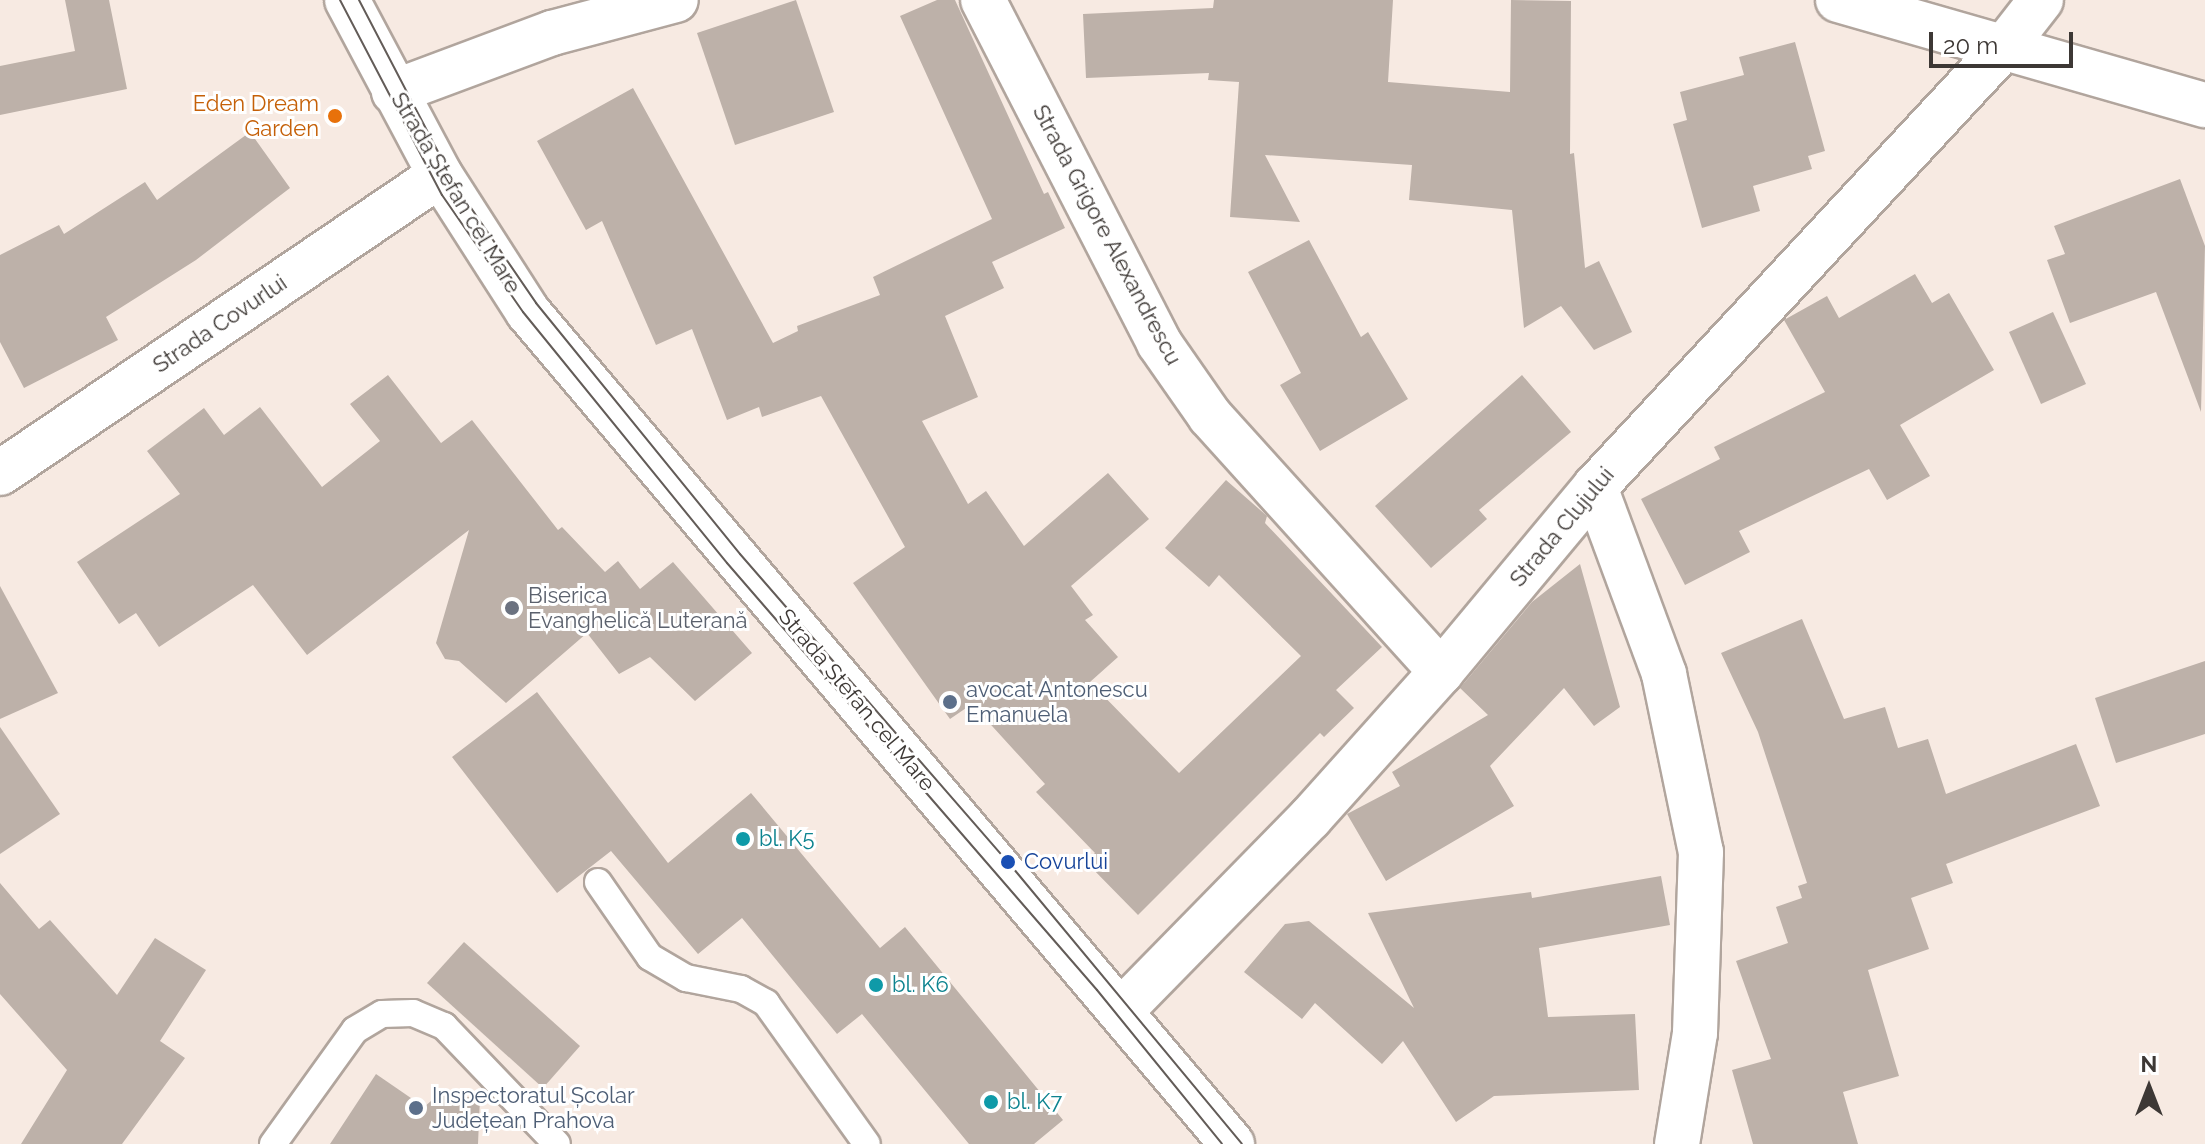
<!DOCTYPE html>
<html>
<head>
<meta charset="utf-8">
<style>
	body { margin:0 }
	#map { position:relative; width:2205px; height:1144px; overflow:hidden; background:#f7eae2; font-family:Raleway,sans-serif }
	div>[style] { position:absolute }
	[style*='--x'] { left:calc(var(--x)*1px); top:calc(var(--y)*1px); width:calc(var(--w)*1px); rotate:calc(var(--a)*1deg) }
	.building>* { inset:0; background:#bdb1a9 }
	.roads { filter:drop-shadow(2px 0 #b1a59d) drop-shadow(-2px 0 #b1a59d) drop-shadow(0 2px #b1a59d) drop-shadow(0 -2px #b1a59d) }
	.lane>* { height:26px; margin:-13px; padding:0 13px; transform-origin:13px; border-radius:13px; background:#fff }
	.street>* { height:44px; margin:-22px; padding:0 22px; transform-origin:22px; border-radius:22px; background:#fff }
	.secondary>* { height:44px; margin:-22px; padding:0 22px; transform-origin:22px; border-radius:22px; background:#fff }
	.tram>* { height:2px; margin:-1px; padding:0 1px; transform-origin:1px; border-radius:1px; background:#635c58 }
	.dots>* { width:22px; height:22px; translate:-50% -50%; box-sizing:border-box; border:4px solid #fff; border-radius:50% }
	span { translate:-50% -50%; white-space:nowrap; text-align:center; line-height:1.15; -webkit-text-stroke:6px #fff; paint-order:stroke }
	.food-label { font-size:22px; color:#c56008 }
	.right { translate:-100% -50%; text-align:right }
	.street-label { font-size:22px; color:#3d3835 }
	.worship-label { font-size:22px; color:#5b616d }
	.left { translate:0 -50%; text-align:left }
	.service-label { font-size:22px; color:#4e5e75 }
	.culture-label { font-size:22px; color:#0d838f }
	.transit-label { font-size:22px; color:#164399 }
	.north { position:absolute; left:2109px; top:1048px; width:80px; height:80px; -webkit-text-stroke:6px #fff; paint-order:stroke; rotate:0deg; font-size:22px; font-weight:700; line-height:32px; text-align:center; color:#3d3835 }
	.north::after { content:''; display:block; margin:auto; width:28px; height:36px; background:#3d3835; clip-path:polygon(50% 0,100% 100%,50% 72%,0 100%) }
	.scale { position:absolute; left:1929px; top:32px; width:144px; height:36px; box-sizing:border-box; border:4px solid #3d3835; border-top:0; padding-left:10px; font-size:24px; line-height:28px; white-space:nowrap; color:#3d3835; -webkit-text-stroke:6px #fff; paint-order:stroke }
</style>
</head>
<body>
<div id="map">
	<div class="building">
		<div style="clip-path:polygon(65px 0,109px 0,127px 89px,0 115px,0 66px,75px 51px)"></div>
		<div style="clip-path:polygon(796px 0,834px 112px,735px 145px,697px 33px)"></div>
		<div style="clip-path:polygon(937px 0,955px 0,1044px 194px,1048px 192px,1065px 228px,992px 262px,1004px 288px,945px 316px,978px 397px,922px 421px,968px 504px,986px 491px,1024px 546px,1108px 473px,1149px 519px,1071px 586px,1093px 615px,1085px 620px,1118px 657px,1090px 682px,1179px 773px,1301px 656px,1219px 575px,1209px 587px,1165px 548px,1226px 480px,1267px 516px,1265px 523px,1382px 647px,1336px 690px,1354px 708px,1324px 737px,1320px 733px,1138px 915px,1086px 862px,1095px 853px,1036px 792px,1045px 784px,972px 704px,950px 719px,853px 583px,905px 547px,821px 396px,762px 417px,759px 407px,727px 420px,692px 329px,656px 345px,602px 221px,586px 230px,537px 141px,633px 88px,773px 343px,798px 331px,797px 326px,880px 295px,873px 277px,992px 219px,900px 16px)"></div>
		<div style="clip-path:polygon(1214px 0,1393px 0,1388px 82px,1510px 92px,1511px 0,1571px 1px,1570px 154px,1574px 153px,1585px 268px,1599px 261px,1632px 332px,1594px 350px,1561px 306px,1524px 328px,1512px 210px,1409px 200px,1412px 165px,1265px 155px,1300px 222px,1230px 217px,1239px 82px,1208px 80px,1209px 73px,1086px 78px,1083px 14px,1213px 8px)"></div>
		<div style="clip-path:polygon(1795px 42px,1825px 151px,1808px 156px,1812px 169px,1753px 186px,1760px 211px,1702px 228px,1673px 124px,1687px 120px,1680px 92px,1744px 75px,1739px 57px)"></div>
		<div style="clip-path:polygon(250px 132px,290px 188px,196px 260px,106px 317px,118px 340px,24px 388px,0 342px,0 255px,59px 225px,64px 234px,145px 182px,157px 200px)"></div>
		<div style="clip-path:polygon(2180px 179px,2205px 246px,2201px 412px,2156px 292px,2070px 323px,2047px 260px,2065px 254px,2054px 226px)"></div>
		<div style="clip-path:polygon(1309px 240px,1361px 337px,1368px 332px,1408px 399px,1320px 451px,1280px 385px,1301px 373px,1248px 272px)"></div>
		<div style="clip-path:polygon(1915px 274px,1932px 303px,1949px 293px,1994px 370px,1900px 425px,1930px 476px,1887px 500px,1869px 469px,1739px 531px,1750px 552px,1685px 585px,1641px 499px,1720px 459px,1714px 447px,1825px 392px,1784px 320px,1827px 296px,1839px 318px)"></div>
		<div style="clip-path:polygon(2053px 312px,2086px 384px,2041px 404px,2009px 332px)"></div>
		<div style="clip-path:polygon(388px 375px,441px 443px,472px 420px,558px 530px,562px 527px,605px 572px,618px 561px,640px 589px,673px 562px,752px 653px,695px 701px,650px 657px,619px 674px,587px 633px,506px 703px,459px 661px,445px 659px,436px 643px,469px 530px,307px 655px,253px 585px,159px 647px,136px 613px,119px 624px,77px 562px,180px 494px,147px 451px,204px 408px,224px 435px,260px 407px,322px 487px,380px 441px,350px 404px)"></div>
		<div style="clip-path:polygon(1522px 375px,1571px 432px,1479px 510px,1487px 519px,1431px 568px,1375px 506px)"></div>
		<div style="clip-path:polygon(1580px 564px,1620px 707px,1594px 726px,1564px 688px,1490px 766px,1514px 806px,1386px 881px,1347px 814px,1400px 786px,1392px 772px,1488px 715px,1460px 688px,1532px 602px)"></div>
		<div style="clip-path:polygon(0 586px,58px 693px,0 719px)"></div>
		<div style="clip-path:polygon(1802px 619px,1844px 719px,1885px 707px,1898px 748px,1928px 739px,1946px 794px,2076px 744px,2100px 806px,1946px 864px,1953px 883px,1911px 898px,1929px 949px,1868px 970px,1899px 1076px,1843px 1092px,1858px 1144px,1753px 1144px,1732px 1070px,1771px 1059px,1736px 961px,1788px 943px,1776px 907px,1802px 898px,1798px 886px,1807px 883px,1758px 732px,1721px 653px)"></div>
		<div style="clip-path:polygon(2205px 661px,2205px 734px,2116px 763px,2095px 698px)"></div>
		<div style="clip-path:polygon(537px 692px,668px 863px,751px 793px,880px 948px,905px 927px,1063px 1120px,1034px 1144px,969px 1144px,862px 1014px,837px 1034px,742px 918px,698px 954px,611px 851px,557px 893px,452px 757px)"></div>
		<div style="clip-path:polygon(0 727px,60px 814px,0 854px)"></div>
		<div style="clip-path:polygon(1661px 876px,1670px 925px,1539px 948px,1548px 1017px,1635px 1014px,1639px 1090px,1494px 1096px,1456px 1122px,1403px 1041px,1382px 1064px,1315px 1003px,1302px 1019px,1244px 972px,1285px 924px,1309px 921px,1414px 1008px,1368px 913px,1531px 892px,1532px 898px)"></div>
		<div style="clip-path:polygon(0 883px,39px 929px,50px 920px,117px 995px,155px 938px,206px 970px,160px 1041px,185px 1058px,122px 1144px,21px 1144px,67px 1070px,0 994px)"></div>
		<div style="clip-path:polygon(464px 942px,580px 1046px,543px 1088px,427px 983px)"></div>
		<div style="clip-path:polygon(376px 1074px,424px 1107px,438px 1095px,480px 1098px,478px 1144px,330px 1144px)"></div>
	</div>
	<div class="roads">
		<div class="lane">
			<div style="--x:598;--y:882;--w:91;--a:55.3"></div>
			<div style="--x:650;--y:957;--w:42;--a:30.3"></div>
			<div style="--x:686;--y:978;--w:56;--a:11.3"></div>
			<div style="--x:741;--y:989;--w:29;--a:29"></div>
			<div style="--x:766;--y:1003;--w:173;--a:54.4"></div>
			<div style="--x:273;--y:1144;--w:140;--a:-54.3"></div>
			<div style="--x:355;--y:1030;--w:31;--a:-31"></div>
			<div style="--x:382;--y:1014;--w:31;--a:-2"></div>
			<div style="--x:413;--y:1013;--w:34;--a:23"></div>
			<div style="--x:444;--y:1026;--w:163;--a:46.2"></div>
		</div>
		<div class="street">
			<div style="--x:983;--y:0;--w:386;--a:62.8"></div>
			<div style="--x:1159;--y:343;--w:89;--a:55.1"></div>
			<div style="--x:1210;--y:416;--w:345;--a:47.9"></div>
			<div style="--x:1838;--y:0;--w:382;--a:16"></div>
			<div style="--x:394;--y:92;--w:169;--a:-20.5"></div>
			<div style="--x:552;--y:33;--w:128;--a:-14.9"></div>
			<div style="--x:0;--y:473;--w:531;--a:-34.11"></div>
			<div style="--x:1595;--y:487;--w:199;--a:69.7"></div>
			<div style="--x:1664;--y:674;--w:182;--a:78.3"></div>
			<div style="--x:1701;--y:852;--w:181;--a:91.9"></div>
			<div style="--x:1695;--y:1033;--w:112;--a:99.2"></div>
			<div style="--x:1121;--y:1011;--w:270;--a:-45.6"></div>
			<div style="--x:1310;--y:818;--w:196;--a:-48.1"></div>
			<div style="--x:1441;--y:672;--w:241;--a:-50.2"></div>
			<div style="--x:1595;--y:487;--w:604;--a:-47.08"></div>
			<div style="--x:2006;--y:45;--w:57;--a:-52.1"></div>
		</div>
		<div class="secondary">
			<div style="--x:347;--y:0;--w:198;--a:62"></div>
			<div style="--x:440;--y:175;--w:163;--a:57.3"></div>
			<div style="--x:528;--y:312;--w:1090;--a:49.76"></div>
		</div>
	</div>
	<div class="tram">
		<div style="--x:340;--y:0;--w:220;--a:62.4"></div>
		<div style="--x:442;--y:195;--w:142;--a:55.3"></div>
		<div style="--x:523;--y:312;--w:323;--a:50.9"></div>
		<div style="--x:727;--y:563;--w:565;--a:49.09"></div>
		<div style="--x:1097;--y:990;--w:198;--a:50.9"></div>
		<div style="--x:359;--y:0;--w:210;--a:62.5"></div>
		<div style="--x:456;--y:186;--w:142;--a:55.6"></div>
		<div style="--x:536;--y:303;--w:323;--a:50.9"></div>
		<div style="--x:740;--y:554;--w:408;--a:49"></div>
		<div style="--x:1008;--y:862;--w:366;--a:50.3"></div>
	</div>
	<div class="dots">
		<div style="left:335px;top:116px;background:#e8710a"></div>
		<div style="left:512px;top:608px;background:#6b7280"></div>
		<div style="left:950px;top:702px;background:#5c6f8a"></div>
		<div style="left:743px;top:839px;background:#0f9aa8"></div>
		<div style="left:1008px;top:862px;background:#1a4fb4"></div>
		<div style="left:876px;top:985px;background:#0f9aa8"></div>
		<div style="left:991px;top:1102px;background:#0f9aa8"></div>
		<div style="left:416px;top:1108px;background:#5c6f8a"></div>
	</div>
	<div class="food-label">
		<span class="right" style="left:319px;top:116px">Eden Dream<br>Garden</span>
	</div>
	<div class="street-label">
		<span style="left:456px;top:193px;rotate:59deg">Strada Ștefan cel Mare</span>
		<span style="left:1107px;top:235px;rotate:62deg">Strada Grigore Alexandrescu</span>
		<span style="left:220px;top:324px;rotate:-34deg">Strada Covurlui</span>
		<span style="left:1562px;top:527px;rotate:-50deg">Strada Clujului</span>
		<span style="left:857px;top:700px;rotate:50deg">Strada Ștefan cel Mare</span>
	</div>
	<div class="worship-label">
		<span class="left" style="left:528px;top:608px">Biserica<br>Evanghelică Luterană</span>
	</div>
	<div class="service-label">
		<span class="left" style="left:966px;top:702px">avocat Antonescu<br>Emanuela</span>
		<span class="left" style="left:432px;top:1108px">Inspectoratul Școlar<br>Județean Prahova</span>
	</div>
	<div class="culture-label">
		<span class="left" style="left:759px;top:839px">bl. K5</span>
		<span class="left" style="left:892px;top:985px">bl. K6</span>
		<span class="left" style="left:1007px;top:1102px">bl. K7</span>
	</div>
	<div class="transit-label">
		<span class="left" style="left:1024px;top:862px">Covurlui</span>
	</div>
	<div class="north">N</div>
	<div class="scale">20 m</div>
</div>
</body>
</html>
